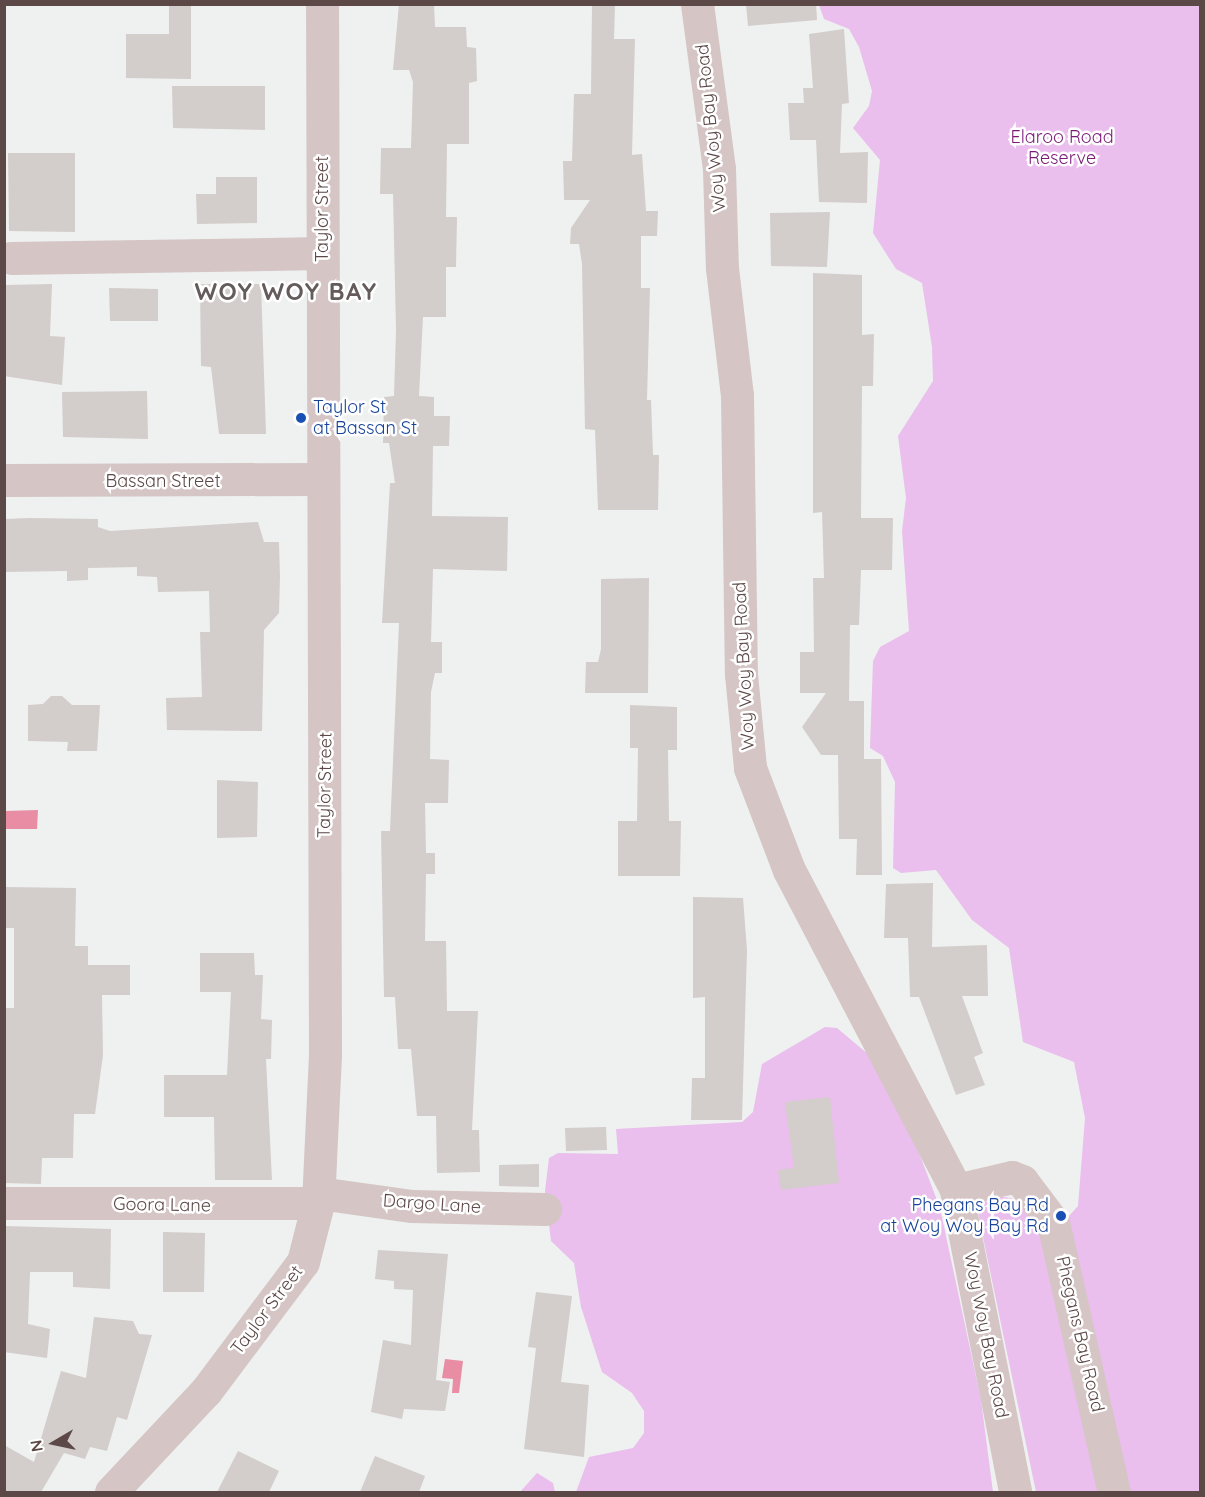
<!DOCTYPE html>
<html>
<head>
<meta charset="utf-8">
<style>
	body { margin:0 }
	#map { position:relative; width:1205px; height:1497px; overflow:hidden; background:#eef1f0; font-family:Quicksand,sans-serif }
	div>[style] { position:absolute }
	[style*='--x'] { left:calc(var(--x)*1px); top:calc(var(--y)*1px); width:calc(var(--w)*1px); rotate:calc(var(--a)*1deg) }
	.green>* { inset:0; background:#eabeed }
	.water>* { inset:0; background:#e88da3 }
	.building>* { inset:0; background:#d3cdcb }
	.minor>* { height:33px; margin:-16.5px; padding:0 16.5px; transform-origin:16.5px; border-radius:16.5px; background:#d5c5c5 }
	.dots>* { width:16px; height:16px; translate:-50% -50%; box-sizing:border-box; border:3px solid #fff; border-radius:50% }
	span { translate:-50% -50%; white-space:nowrap; text-align:center; line-height:1.15; -webkit-text-stroke:5px #fff; paint-order:stroke }
	.street-label { font-size:18px; color:#5b4847 }
	.park-label { font-size:18px; color:#791a75 }
	.transit-label { font-size:18px; color:#164399 }
	.left { translate:0 -50%; text-align:left }
	.right { translate:-100% -50%; text-align:right }
	.district-label { font-size:24px; color:#635c5b; font-weight:700; letter-spacing:1.5px }
	.frame { position:absolute; inset:0; border:6px solid #5b4847; pointer-events:none }
	.north { position:absolute; left:24px; top:1413px; width:60px; height:60px; -webkit-text-stroke:4px #fff; paint-order:stroke; rotate:261deg; font-size:16px; font-weight:700; line-height:24px; text-align:center; color:#5b4847 }
	.north::after { content:''; display:block; margin:auto; width:21px; height:27px; background:#5b4847; clip-path:polygon(50% 0,100% 100%,50% 72%,0 100%) }
</style>
</head>
<body>
<div id="map">
	<div class="green">
		<div style="clip-path:polygon(819px 5px,1200px 5px,1200px 1492px,1122px 1492px,1068px 1246px,1069px 1216px,1078px 1206px,1085px 1118px,1074px 1062px,1023px 1042px,1009px 948px,972px 920px,936px 870px,901px 873px,893px 868px,895px 782px,883px 756px,870px 748px,873px 661px,880px 647px,909px 631px,902px 531px,906px 498px,898px 436px,933px 381px,932px 347px,922px 283px,896px 269px,873px 233px,880px 160px,853px 128px,869px 106px,872px 91px,859px 47px,849px 29px,824px 19px)"></div>
		<div style="clip-path:polygon(825px 1027px,837px 1028px,868px 1054px,913px 1137px,940px 1208px,981px 1400px,993px 1492px,576px 1492px,589px 1457px,633px 1448px,644px 1433px,644px 1411px,632px 1393px,602px 1372px,581px 1307px,574px 1263px,551px 1241px,545px 1191px,549px 1158px,558px 1153px,618px 1154px,616px 1129px,742px 1122px,753px 1112px,762px 1064px)"></div>
		<div style="clip-path:polygon(997px 1196px,1017px 1199px,1045px 1232px,1105px 1492px,1036px 1492px,978px 1213px,985px 1199px)"></div>
		<div style="clip-path:polygon(537px 1473px,553px 1483px,555px 1492px,520px 1492px)"></div>
	</div>
	<div class="water">
		<div style="clip-path:polygon(38px 810px,37px 829px,5px 829px,5px 811px)"></div>
		<div style="clip-path:polygon(445px 1359px,463px 1361px,459px 1393px,452px 1393px,453px 1379px,442px 1378px)"></div>
	</div>
	<div class="building">
		<div style="clip-path:polygon(169px 4px,191px 4px,191px 79px,126px 78px,126px 34px,169px 34px)"></div>
		<div style="clip-path:polygon(399px 4px,434px 4px,435px 27px,466px 27px,467px 47px,476px 48px,477px 81px,469px 83px,469px 144px,447px 144px,446px 217px,457px 217px,456px 267px,446px 267px,446px 317px,423px 317px,419px 396px,434px 397px,434px 416px,450px 416px,449px 446px,433px 446px,432px 516px,508px 517px,507px 571px,433px 569px,431px 642px,442px 642px,442px 673px,435px 673px,431px 692px,430px 759px,449px 760px,448px 803px,425px 803px,426px 853px,435px 853px,435px 874px,426px 874px,425px 941px,446px 941px,447px 1011px,478px 1011px,472px 1130px,479px 1130px,480px 1172px,437px 1173px,436px 1116px,417px 1116px,411px 1049px,398px 1049px,395px 997px,384px 997px,381px 831px,390px 831px,399px 623px,382px 623px,390px 483px,395px 483px,389px 443px,383px 443px,384px 397px,394px 396px,396px 330px,393px 194px,380px 194px,381px 148px,411px 148px,413px 82px,409px 70px,393px 70px)"></div>
		<div style="clip-path:polygon(592px 4px,615px 4px,614px 39px,635px 39px,632px 155px,642px 154px,646px 211px,658px 211px,657px 236px,641px 236px,641px 288px,650px 288px,647px 400px,651px 400px,653px 455px,659px 455px,658px 510px,598px 510px,595px 430px,585px 429px,582px 264px,579px 244px,570px 244px,571px 228px,590px 200px,564px 200px,563px 161px,572px 161px,574px 94px,591px 94px)"></div>
		<div style="clip-path:polygon(746px 4px,816px 4px,817px 20px,748px 26px)"></div>
		<div style="clip-path:polygon(844px 29px,849px 103px,842px 104px,840px 153px,868px 152px,867px 203px,819px 202px,816px 140px,790px 140px,788px 103px,804px 103px,803px 88px,813px 88px,809px 34px)"></div>
		<div style="clip-path:polygon(172px 86px,265px 86px,265px 130px,173px 128px)"></div>
		<div style="clip-path:polygon(8px 153px,75px 153px,75px 232px,9px 231px)"></div>
		<div style="clip-path:polygon(216px 177px,257px 177px,257px 223px,197px 224px,196px 194px,216px 194px)"></div>
		<div style="clip-path:polygon(830px 212px,827px 267px,771px 266px,770px 213px)"></div>
		<div style="clip-path:polygon(813px 273px,862px 275px,862px 335px,874px 334px,873px 386px,862px 386px,861px 518px,893px 518px,892px 570px,861px 570px,859px 625px,850px 625px,849px 701px,864px 701px,864px 759px,881px 759px,882px 875px,856px 875px,857px 839px,839px 839px,838px 755px,821px 755px,802px 727px,826px 693px,800px 693px,800px 652px,814px 652px,813px 578px,824px 578px,822px 512px,813px 513px)"></div>
		<div style="clip-path:polygon(52px 284px,50px 336px,65px 337px,62px 385px,4px 376px,4px 285px)"></div>
		<div style="clip-path:polygon(200px 284px,261px 284px,266px 434px,219px 434px,211px 367px,201px 366px)"></div>
		<div style="clip-path:polygon(109px 288px,158px 289px,158px 321px,110px 321px)"></div>
		<div style="clip-path:polygon(147px 391px,148px 439px,63px 437px,62px 392px)"></div>
		<div style="clip-path:polygon(30px 518px,98px 519px,98px 527px,110px 531px,258px 522px,264px 542px,279px 542px,280px 577px,279px 613px,264px 630px,262px 731px,167px 730px,166px 698px,202px 697px,200px 632px,210px 632px,209px 591px,158px 592px,157px 577px,137px 576px,137px 567px,88px 568px,88px 580px,67px 581px,67px 571px,4px 572px,4px 519px)"></div>
		<div style="clip-path:polygon(649px 578px,648px 693px,585px 693px,586px 662px,598px 662px,601px 649px,601px 579px)"></div>
		<div style="clip-path:polygon(51px 696px,62px 696px,72px 705px,100px 705px,97px 751px,67px 751px,68px 742px,28px 741px,28px 705px,43px 704px)"></div>
		<div style="clip-path:polygon(630px 705px,677px 707px,677px 750px,668px 750px,669px 821px,681px 821px,680px 876px,618px 876px,618px 821px,637px 821px,638px 748px,630px 748px)"></div>
		<div style="clip-path:polygon(217px 780px,258px 782px,257px 837px,217px 838px)"></div>
		<div style="clip-path:polygon(933px 883px,932px 947px,987px 945px,988px 996px,962px 996px,983px 1053px,974px 1057px,985px 1085px,956px 1095px,919px 997px,910px 997px,908px 938px,884px 938px,886px 884px)"></div>
		<div style="clip-path:polygon(4px 887px,76px 888px,75px 946px,88px 946px,88px 965px,130px 965px,130px 995px,102px 995px,103px 1055px,95px 1114px,74px 1114px,73px 1158px,42px 1158px,41px 1184px,4px 1183px,4px 1008px,14px 1008px,14px 928px,4px 928px)"></div>
		<div style="clip-path:polygon(693px 897px,743px 898px,747px 950px,742px 1120px,691px 1120px,692px 1078px,705px 1078px,705px 997px,693px 998px)"></div>
		<div style="clip-path:polygon(200px 953px,254px 953px,255px 975px,263px 975px,261px 1019px,272px 1020px,271px 1059px,266px 1059px,272px 1180px,215px 1180px,214px 1117px,164px 1117px,164px 1075px,227px 1075px,231px 992px,200px 992px)"></div>
		<div style="clip-path:polygon(830px 1097px,839px 1183px,781px 1190px,778px 1170px,794px 1168px,785px 1102px)"></div>
		<div style="clip-path:polygon(606px 1127px,607px 1150px,566px 1151px,565px 1128px)"></div>
		<div style="clip-path:polygon(539px 1164px,539px 1187px,499px 1186px,499px 1165px)"></div>
		<div style="clip-path:polygon(4px 1226px,111px 1229px,110px 1289px,73px 1287px,73px 1272px,30px 1272px,28px 1324px,50px 1329px,47px 1358px,4px 1352px)"></div>
		<div style="clip-path:polygon(163px 1232px,205px 1233px,204px 1292px,163px 1292px)"></div>
		<div style="clip-path:polygon(378px 1250px,448px 1254px,436px 1380px,450px 1382px,445px 1411px,404px 1409px,402px 1419px,371px 1412px,383px 1340px,411px 1345px,413px 1290px,394px 1289px,394px 1281px,375px 1279px)"></div>
		<div style="clip-path:polygon(536px 1292px,572px 1296px,561px 1382px,589px 1385px,584px 1457px,524px 1449px,536px 1348px,528px 1347px)"></div>
		<div style="clip-path:polygon(94px 1317px,133px 1321px,139px 1334px,152px 1335px,127px 1420px,117px 1417px,107px 1451px,90px 1447px,85px 1459px,64px 1453px,41px 1492px,4px 1492px,4px 1445px,34px 1462px,61px 1371px,86px 1378px)"></div>
		<div style="clip-path:polygon(238px 1451px,279px 1471px,269px 1492px,217px 1492px)"></div>
		<div style="clip-path:polygon(375px 1456px,425px 1476px,419px 1492px,360px 1492px)"></div>
	</div>
	<div class="minor">
		<div style="--x:697;--y:4;--w:166;--a:82.4"></div>
		<div style="--x:719;--y:169;--w:99;--a:88.3"></div>
		<div style="--x:722;--y:268;--w:128;--a:83.3"></div>
		<div style="--x:737;--y:395;--w:279;--a:89.2"></div>
		<div style="--x:741;--y:674;--w:94;--a:84.5"></div>
		<div style="--x:750;--y:768;--w:109;--a:69.1"></div>
		<div style="--x:789;--y:870;--w:361;--a:62.4"></div>
		<div style="--x:956;--y:1190;--w:308;--a:78.9"></div>
		<div style="--x:11;--y:258;--w:311;--a:-0.9"></div>
		<div style="--x:4;--y:480;--w:318;--a:-0.2"></div>
		<div style="--x:956;--y:1190;--w:57;--a:-13.1"></div>
		<div style="--x:1012;--y:1177;--w:11;--a:22"></div>
		<div style="--x:1022;--y:1181;--w:51;--a:52.9"></div>
		<div style="--x:1053;--y:1222;--w:277;--a:77.3"></div>
		<div style="--x:319;--y:1193;--w:94;--a:8"></div>
		<div style="--x:412;--y:1206;--w:133;--a:1.3"></div>
		<div style="--x:4;--y:1203;--w:314;--a:0"></div>
		<div style="--x:111;--y:1492;--w:139;--a:-46.8"></div>
		<div style="--x:206;--y:1391;--w:161;--a:-53.1"></div>
		<div style="--x:303;--y:1262;--w:61;--a:-75.7"></div>
		<div style="--x:318;--y:1203;--w:150;--a:-87.3"></div>
		<div style="--x:325;--y:1053;--w:1049;--a:-90.16"></div>
	</div>
	<div class="dots">
		<div style="left:301px;top:418px;background:#1a4fb4"></div>
		<div style="left:1061px;top:1216px;background:#1a4fb4"></div>
	</div>
	<div class="street-label">
		<span style="left:711px;top:128px;rotate:-96deg">Woy Woy Bay Road</span>
		<span style="left:322px;top:209px;rotate:-90deg">Taylor Street</span>
		<span style="left:163px;top:481px">Bassan Street</span>
		<span style="left:744px;top:666px;rotate:-93deg">Woy Woy Bay Road</span>
		<span style="left:325px;top:785px;rotate:-89deg">Taylor Street</span>
		<span style="left:432px;top:1204px;rotate:4deg">Dargo Lane</span>
		<span style="left:162px;top:1205px;rotate:1deg">Goora Lane</span>
		<span style="left:267px;top:1310px;rotate:-53deg">Taylor Street</span>
		<span style="left:1080px;top:1334px;rotate:77deg">Phegans Bay Road</span>
		<span style="left:986px;top:1335px;rotate:79deg">Woy Woy Bay Road</span>
	</div>
	<div class="park-label">
		<span style="left:1062px;top:148px">Elaroo Road<br>Reserve</span>
	</div>
	<div class="transit-label">
		<span class="left" style="left:313px;top:418px">Taylor St<br>at Bassan St</span>
		<span class="right" style="left:1049px;top:1216px">Phegans Bay Rd<br>at Woy Woy Bay Rd</span>
	</div>
	<div class="district-label">
		<span style="left:286px;top:292px">WOY WOY BAY</span>
	</div>
	<div class="frame"></div>
	<div class="north">N</div>
</div>
</body>
</html>
